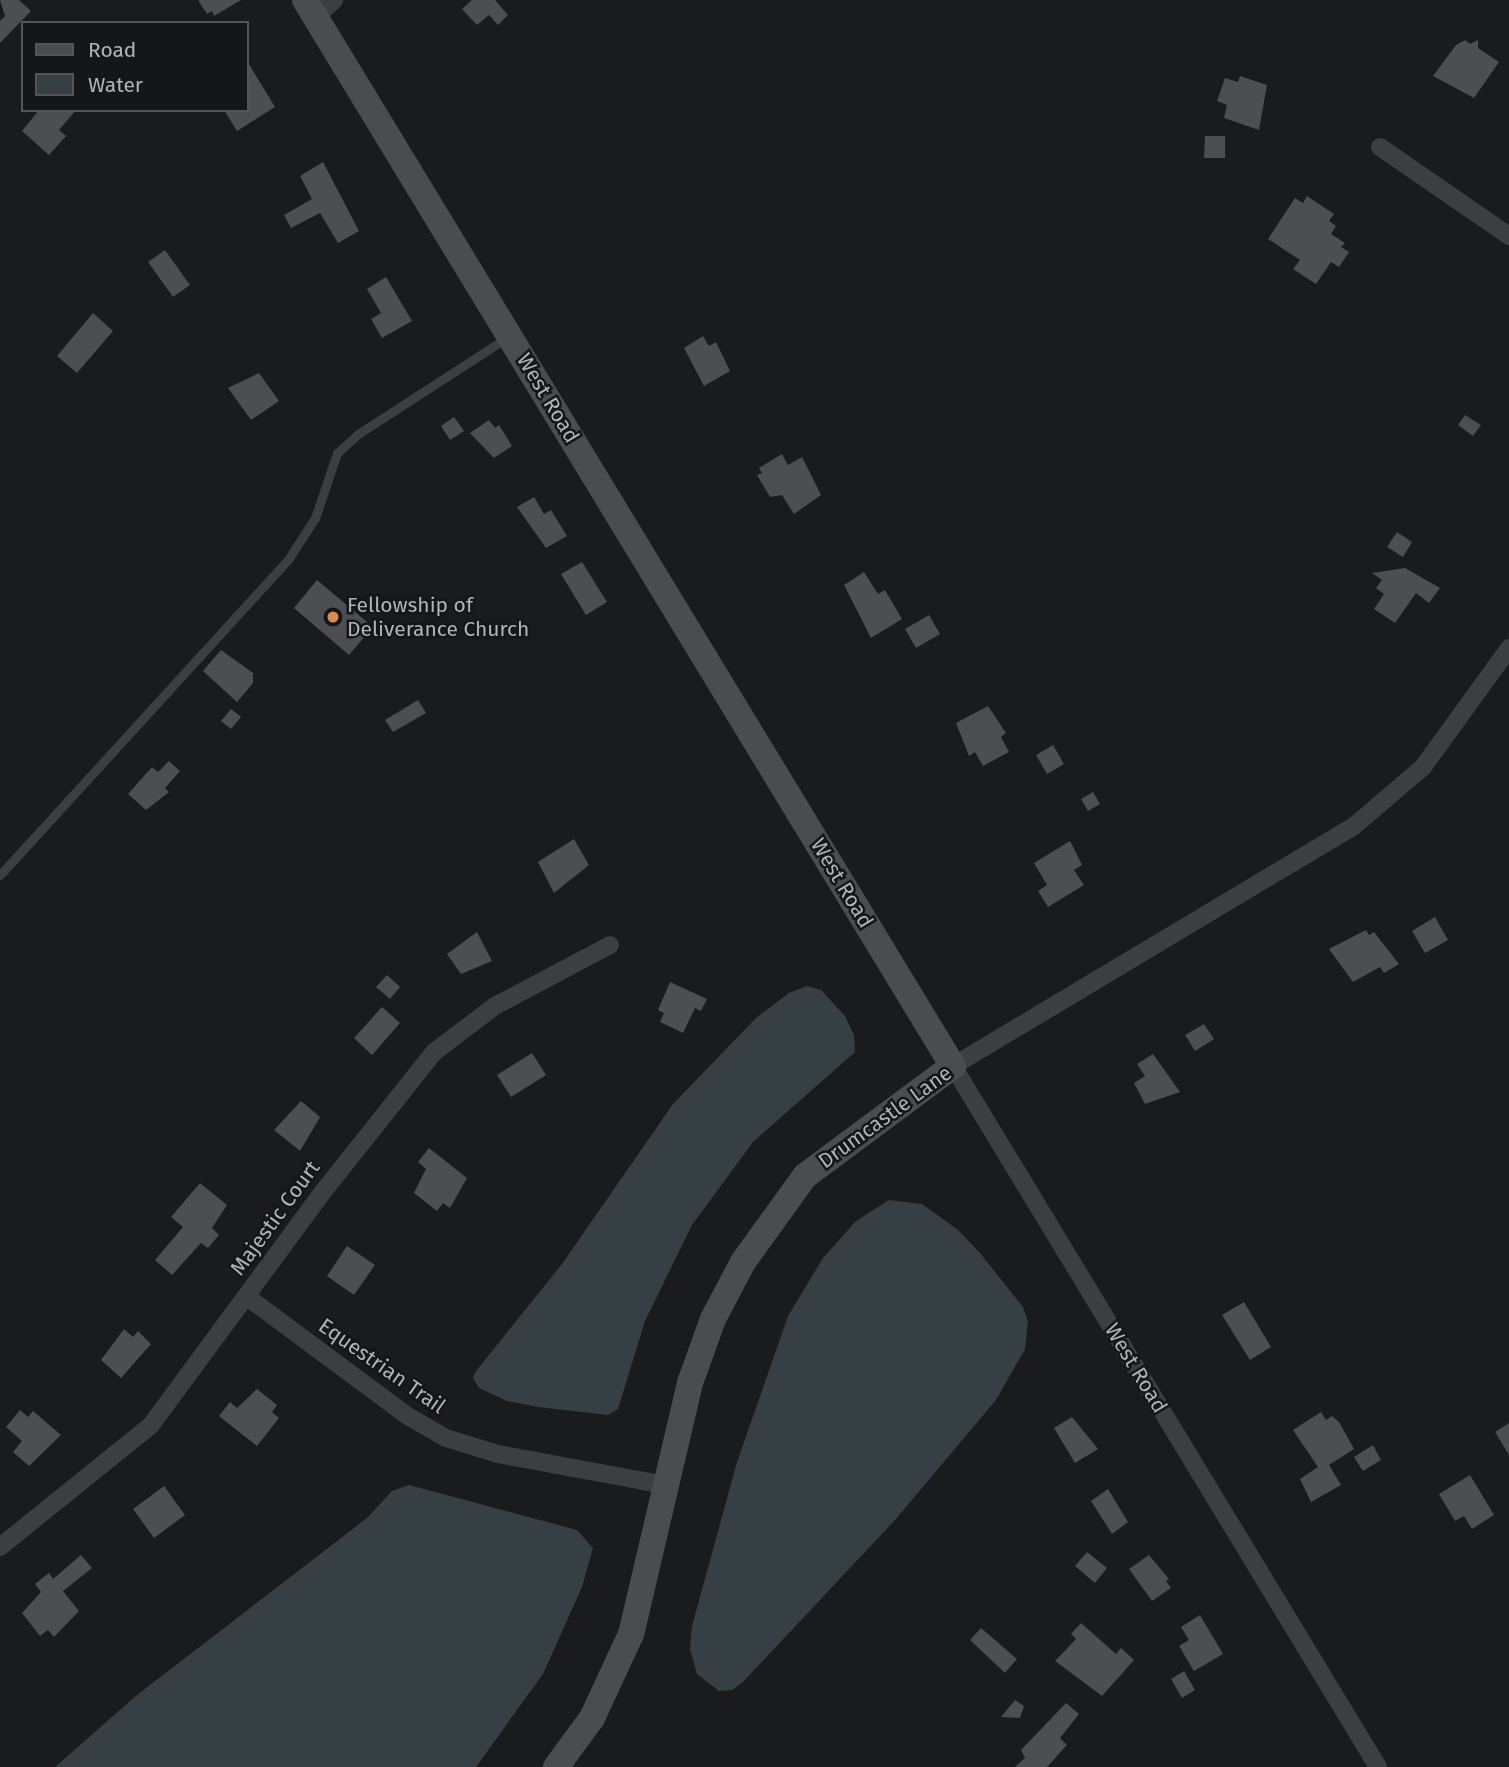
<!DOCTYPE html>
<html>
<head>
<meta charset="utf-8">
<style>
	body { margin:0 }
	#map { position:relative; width:1509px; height:1767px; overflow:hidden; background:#1a1b1c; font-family:"Fira Sans",sans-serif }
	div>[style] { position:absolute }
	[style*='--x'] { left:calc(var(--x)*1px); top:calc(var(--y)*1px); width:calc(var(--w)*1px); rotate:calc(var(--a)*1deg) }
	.water>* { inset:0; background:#364044 }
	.building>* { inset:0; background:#4c4e51 }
	.lane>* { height:9px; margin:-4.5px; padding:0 4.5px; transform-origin:4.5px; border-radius:4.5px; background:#3c3e40 }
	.street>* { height:18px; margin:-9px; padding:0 9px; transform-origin:9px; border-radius:9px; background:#3c3e40 }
	.secondary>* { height:26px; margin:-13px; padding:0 13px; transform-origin:13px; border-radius:13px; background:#4a4d50 }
	.dots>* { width:19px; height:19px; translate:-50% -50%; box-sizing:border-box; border:4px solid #151617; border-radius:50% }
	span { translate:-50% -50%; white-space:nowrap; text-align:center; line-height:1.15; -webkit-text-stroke:5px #151617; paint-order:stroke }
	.street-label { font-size:21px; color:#aeb5ba }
	.poi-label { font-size:21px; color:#aeb5ba }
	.left { translate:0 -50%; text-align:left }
	.legend { position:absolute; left:21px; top:21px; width:228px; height:91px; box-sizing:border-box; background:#151617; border:2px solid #525658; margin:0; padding:9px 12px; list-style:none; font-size:21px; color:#aeb5ba }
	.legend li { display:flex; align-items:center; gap:14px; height:35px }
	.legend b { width:35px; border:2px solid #525658 }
</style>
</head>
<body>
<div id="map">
	<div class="water">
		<div style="clip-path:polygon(807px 986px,821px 990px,845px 1016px,854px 1035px,855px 1052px,753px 1142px,692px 1225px,645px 1321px,618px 1409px,608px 1415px,538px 1407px,507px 1401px,479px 1388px,473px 1378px,476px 1371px,562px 1264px,673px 1104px,757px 1017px,789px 993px)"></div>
		<div style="clip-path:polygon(889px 1200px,922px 1204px,958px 1230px,980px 1253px,1023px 1307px,1028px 1321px,1025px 1349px,996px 1400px,895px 1520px,742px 1683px,732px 1690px,719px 1691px,697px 1674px,690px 1649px,692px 1626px,737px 1462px,788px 1316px,823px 1258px,856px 1221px)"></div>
		<div style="clip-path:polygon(409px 1485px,577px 1530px,593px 1548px,582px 1587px,543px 1674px,476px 1767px,55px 1767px,137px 1695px,367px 1518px,392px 1491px)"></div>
	</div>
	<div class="building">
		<div style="clip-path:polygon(0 0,19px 0,31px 11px,0 43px,0 21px,5px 16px)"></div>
		<div style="clip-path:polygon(198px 0,241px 0,214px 16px,212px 11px,207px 14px)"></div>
		<div style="clip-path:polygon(472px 0,495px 0,508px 15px,498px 25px,489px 15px,477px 25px,462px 9px)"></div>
		<div style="clip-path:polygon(1465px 40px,1470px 44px,1478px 40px,1478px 48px,1499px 62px,1474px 98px,1433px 76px,1456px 45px)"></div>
		<div style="clip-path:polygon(247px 61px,275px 107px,237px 131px,224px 110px,247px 110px)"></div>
		<div style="clip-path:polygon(1240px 76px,1267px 85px,1259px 130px,1224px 118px,1227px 105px,1217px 101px,1225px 78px,1238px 82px)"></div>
		<div style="clip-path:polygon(39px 110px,76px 110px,59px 130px,66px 136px,49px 155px,22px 131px)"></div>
		<div style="clip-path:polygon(1205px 136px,1225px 136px,1225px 158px,1204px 158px)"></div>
		<div style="clip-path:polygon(323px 162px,359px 231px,338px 243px,320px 213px,291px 228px,284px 215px,312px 199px,300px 176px)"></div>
		<div style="clip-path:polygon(1307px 196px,1334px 214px,1329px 221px,1336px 226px,1331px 234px,1345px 243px,1341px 247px,1349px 252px,1339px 267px,1331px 262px,1316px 284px,1293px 269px,1300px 260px,1268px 239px,1295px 198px,1303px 203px)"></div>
		<div style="clip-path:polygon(165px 250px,190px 285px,173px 297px,148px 262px)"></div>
		<div style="clip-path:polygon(386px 277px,412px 321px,382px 338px,371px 319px,381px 313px,367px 289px)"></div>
		<div style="clip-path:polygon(93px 313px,113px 331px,77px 373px,57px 356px)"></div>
		<div style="clip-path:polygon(703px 336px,709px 346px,716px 342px,730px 371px,704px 386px,684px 348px)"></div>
		<div style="clip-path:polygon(259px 373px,279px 401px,251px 420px,228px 388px)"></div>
		<div style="clip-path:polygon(1465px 415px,1481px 425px,1473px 436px,1458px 425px)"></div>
		<div style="clip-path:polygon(454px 417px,464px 431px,450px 440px,441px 426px)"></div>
		<div style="clip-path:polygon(489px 420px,495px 428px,499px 425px,512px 446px,494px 458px,470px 433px)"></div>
		<div style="clip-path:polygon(782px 454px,788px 465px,802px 457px,821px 495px,794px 514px,782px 495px,770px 497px,757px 475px,762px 473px,759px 468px)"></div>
		<div style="clip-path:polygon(534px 497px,544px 514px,551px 510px,567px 536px,546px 548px,517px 507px)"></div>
		<div style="clip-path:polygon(1397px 532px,1412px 542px,1403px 557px,1387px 547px)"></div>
		<div style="clip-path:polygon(582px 562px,607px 602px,586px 615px,561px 574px)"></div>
		<div style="clip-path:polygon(1405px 568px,1440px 588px,1429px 603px,1416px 593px,1395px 623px,1374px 609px,1384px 594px,1376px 588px,1382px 580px,1372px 573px)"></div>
		<div style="clip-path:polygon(864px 572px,878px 594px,885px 590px,902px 619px,871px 638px,844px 585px)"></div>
		<div style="clip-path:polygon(317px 580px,373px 627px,349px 655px,294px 608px)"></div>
		<div style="clip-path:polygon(929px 615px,940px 634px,916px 648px,905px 629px)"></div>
		<div style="clip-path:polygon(221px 650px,253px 673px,253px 683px,237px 702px,203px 671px)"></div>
		<div style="clip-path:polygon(418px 700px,426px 713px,393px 732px,385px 720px)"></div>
		<div style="clip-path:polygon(988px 706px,1006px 733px,1001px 737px,1009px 752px,983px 766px,975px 752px,969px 756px,956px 723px)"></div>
		<div style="clip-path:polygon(231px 709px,241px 717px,231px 729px,221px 721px)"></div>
		<div style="clip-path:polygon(1053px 745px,1064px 764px,1047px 774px,1036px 755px)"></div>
		<div style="clip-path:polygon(169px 761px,180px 771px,165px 788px,169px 792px,146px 810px,128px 794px,152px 767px,158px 772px)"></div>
		<div style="clip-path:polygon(1093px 792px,1100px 804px,1088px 811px,1081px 799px)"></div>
		<div style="clip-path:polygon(574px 839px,589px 865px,554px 893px,538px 862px)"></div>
		<div style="clip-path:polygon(1070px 841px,1082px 865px,1074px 870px,1084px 885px,1048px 907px,1038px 891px,1047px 885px,1034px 863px)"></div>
		<div style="clip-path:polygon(1435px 917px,1448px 940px,1425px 953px,1412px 931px)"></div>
		<div style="clip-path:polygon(1366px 930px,1369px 935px,1374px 932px,1399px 964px,1384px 973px,1380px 967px,1353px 982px,1329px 949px)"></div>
		<div style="clip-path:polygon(477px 932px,492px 961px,461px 974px,447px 954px)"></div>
		<div style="clip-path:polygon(387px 975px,400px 987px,390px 999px,376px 987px)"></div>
		<div style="clip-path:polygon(670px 982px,707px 999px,701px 1011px,695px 1008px,683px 1033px,660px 1022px,664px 1013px,658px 1010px)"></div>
		<div style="clip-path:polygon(382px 1007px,400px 1023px,372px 1055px,354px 1038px)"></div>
		<div style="clip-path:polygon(1204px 1024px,1214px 1039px,1195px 1051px,1185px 1035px)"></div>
		<div style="clip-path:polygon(532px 1053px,546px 1075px,511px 1097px,497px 1075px)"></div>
		<div style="clip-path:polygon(1153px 1054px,1180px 1092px,1145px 1104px,1134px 1083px,1145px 1076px,1137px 1064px)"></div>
		<div style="clip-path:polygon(301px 1101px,320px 1117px,300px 1151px,274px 1130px)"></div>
		<div style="clip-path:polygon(429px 1148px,467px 1178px,450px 1208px,443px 1203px,437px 1211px,414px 1193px,426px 1169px,418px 1162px)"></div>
		<div style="clip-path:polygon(200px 1183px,227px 1205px,212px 1228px,219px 1235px,208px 1248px,201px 1243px,172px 1275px,155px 1260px,183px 1227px,171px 1217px)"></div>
		<div style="clip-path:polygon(347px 1246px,375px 1265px,354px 1295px,327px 1276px)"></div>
		<div style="clip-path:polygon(1244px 1302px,1271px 1347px,1250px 1360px,1222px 1315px)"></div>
		<div style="clip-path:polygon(124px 1329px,133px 1337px,138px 1331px,151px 1344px,121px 1378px,101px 1360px)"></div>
		<div style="clip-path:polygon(257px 1389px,277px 1405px,272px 1412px,279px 1418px,257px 1446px,219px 1416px,230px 1402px,237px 1408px)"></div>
		<div style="clip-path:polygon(20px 1410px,28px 1417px,33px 1411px,61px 1435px,29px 1466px,13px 1452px,22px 1441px,6px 1427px)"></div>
		<div style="clip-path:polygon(1321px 1412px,1326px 1420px,1332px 1416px,1339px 1422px,1354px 1449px,1329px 1465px,1341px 1485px,1311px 1502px,1300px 1479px,1318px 1467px,1293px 1430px)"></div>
		<div style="clip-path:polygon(1072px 1417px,1098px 1449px,1075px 1463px,1054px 1428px)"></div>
		<div style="clip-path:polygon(1509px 1423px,1509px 1455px,1495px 1432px)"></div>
		<div style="clip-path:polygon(1373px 1445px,1381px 1460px,1363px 1471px,1354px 1457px)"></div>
		<div style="clip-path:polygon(1470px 1475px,1494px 1515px,1472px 1529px,1464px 1516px,1455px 1521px,1439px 1494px)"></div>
		<div style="clip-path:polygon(164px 1486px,185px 1515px,154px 1538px,133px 1509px)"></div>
		<div style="clip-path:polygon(1108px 1489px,1128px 1522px,1112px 1534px,1091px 1501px)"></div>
		<div style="clip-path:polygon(1087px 1552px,1107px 1568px,1095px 1583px,1075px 1566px)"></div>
		<div style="clip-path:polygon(81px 1555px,92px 1568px,63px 1591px,79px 1611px,54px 1637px,48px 1630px,40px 1636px,22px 1613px,41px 1592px,35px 1584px,49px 1573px,53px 1579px)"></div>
		<div style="clip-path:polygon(1149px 1555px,1169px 1579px,1166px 1581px,1171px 1588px,1152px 1601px,1129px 1569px)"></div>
		<div style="clip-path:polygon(1200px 1615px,1223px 1654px,1194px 1671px,1179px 1646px,1189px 1640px,1181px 1627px)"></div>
		<div style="clip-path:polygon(1081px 1623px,1116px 1654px,1121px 1648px,1134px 1660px,1102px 1696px,1055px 1661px,1076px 1639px,1071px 1634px)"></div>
		<div style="clip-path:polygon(981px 1628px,1017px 1659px,1005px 1673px,970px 1640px)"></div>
		<div style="clip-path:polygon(1184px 1671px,1195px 1690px,1182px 1698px,1171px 1679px)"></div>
		<div style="clip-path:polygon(1015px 1700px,1024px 1706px,1020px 1718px,1001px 1717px)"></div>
		<div style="clip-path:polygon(1066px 1703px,1079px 1714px,1060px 1738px,1067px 1745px,1047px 1767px,1015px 1767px,1025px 1758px,1021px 1750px)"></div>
	</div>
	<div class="lane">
		<div style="--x:0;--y:875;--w:429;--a:-47.6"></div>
		<div style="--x:289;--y:558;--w:48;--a:-57"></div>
		<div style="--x:315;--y:518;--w:69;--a:-71.3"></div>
		<div style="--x:337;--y:453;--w:28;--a:-42"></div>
		<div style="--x:358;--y:434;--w:179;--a:-32.9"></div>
	</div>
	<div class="street">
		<div style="--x:316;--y:17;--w:25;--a:-43"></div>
		<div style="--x:1380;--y:147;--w:157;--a:34.6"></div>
		<div style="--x:246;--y:1296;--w:199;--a:36.6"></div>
		<div style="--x:406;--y:1415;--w:46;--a:29.9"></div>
		<div style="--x:446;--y:1438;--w:54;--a:17.1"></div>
		<div style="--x:498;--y:1454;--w:171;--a:10.5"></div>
		<div style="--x:0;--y:1547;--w:194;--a:-38.9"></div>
		<div style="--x:151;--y:1425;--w:288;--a:-53.6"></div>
		<div style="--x:322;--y:1193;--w:180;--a:-51.5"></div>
		<div style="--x:434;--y:1052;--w:76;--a:-37"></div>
		<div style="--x:495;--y:1006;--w:130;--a:-27.9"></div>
		<div style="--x:1378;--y:1767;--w:820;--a:-121.23"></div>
		<div style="--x:953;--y:1066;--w:467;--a:-30.9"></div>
		<div style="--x:1354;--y:826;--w:91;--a:-40.5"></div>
		<div style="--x:1423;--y:767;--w:147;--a:-54.1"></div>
	</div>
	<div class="secondary">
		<div style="--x:305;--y:0;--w:1248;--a:58.71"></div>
		<div style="--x:953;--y:1066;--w:184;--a:143.4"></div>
		<div style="--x:805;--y:1176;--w:106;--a:125.8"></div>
		<div style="--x:743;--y:1262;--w:64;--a:117.8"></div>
		<div style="--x:713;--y:1319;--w:68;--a:109.8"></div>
		<div style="--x:690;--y:1383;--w:258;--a:103.2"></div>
		<div style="--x:631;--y:1634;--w:93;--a:114.9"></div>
		<div style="--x:592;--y:1718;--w:61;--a:126.3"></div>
	</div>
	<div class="dots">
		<div style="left:333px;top:617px;background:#dc8a52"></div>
	</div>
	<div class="street-label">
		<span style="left:548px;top:398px;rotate:59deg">West Road</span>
		<span style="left:842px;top:883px;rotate:59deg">West Road</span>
		<span style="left:885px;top:1117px;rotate:-36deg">Drumcastle Lane</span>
		<span style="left:275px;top:1218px;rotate:-54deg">Majestic Court</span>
		<span style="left:382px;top:1366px;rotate:35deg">Equestrian Trail</span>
		<span style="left:1136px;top:1368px;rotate:59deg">West Road</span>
	</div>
	<div class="poi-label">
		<span class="left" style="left:347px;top:617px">Fellowship of<br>Deliverance Church</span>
	</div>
	<ul class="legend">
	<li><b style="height:9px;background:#4a4d50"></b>Road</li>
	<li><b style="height:19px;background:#364044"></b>Water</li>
	</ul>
</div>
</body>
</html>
